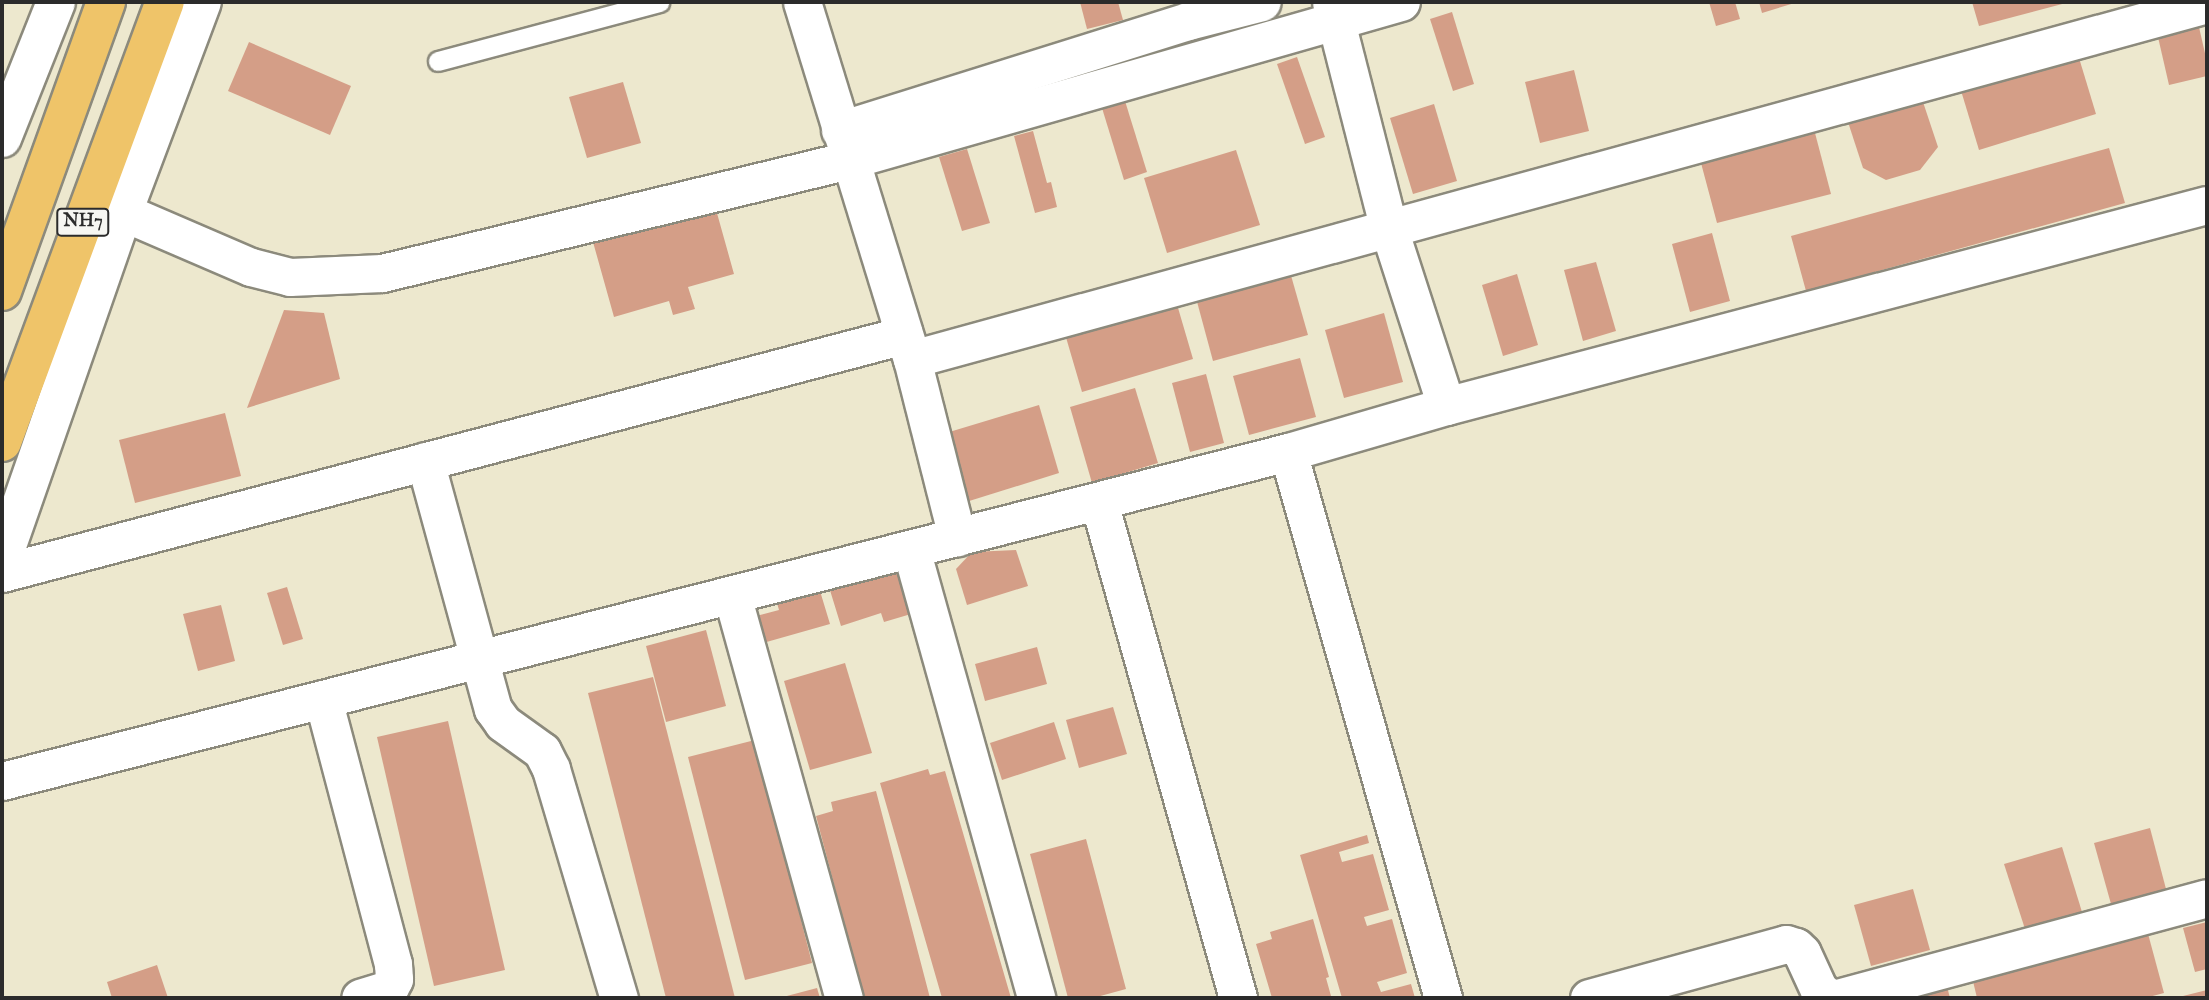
<!DOCTYPE html>
<html>
<head>
<meta charset="utf-8">
<style>
	body { margin:0 }
	#map { position:relative; width:2209px; height:1000px; overflow:hidden; background:#ede8ce; font-family:"IM FELL English",serif }
	div>[style] { position:absolute }
	[style*='--x'] { left:calc(var(--x)*1px); top:calc(var(--y)*1px); width:calc(var(--w)*1px); rotate:calc(var(--a)*1deg) }
	.building>* { inset:0; background:#d49e87 }
	.roads { filter:drop-shadow(2px 0 #8c8a7c) drop-shadow(-2px 0 #8c8a7c) drop-shadow(0 2px #8c8a7c) drop-shadow(0 -2px #8c8a7c) }
	.service>* { height:19px; margin:-9.5px; padding:0 9.5px; transform-origin:9.5px; border-radius:9.5px; background:#fff }
	.minor>* { height:37px; margin:-18.5px; padding:0 18.5px; transform-origin:18.5px; border-radius:18.5px; background:#fff }
	.tertiary>* { height:38px; margin:-19px; padding:0 19px; transform-origin:19px; border-radius:19px; background:#fff }
	.trunk>* { height:38px; margin:-19px; padding:0 19px; transform-origin:19px; border-radius:19px; background:#efc469 }
	span { translate:-50% -50%; white-space:nowrap; text-align:center; line-height:1.15; -webkit-text-stroke:7px #f6f6f2; paint-order:stroke }
	.shield-label span { padding:2px 5px; background:#f6f6f2; border:2px solid; border-radius:5px; -webkit-text-stroke-width:0 }
	.shield-label { font-size:18px; color:#2b2b2b; font-weight:700 }
	.frame { position:absolute; inset:0; border:4px solid #2b2b2b; pointer-events:none }
</style>
</head>
<body>
<div id="map">
	<div class="building">
		<div style="clip-path:polygon(1080px 2px,1118px 2px,1123px 20px,1087px 29px)"></div>
		<div style="clip-path:polygon(1709px 2px,1735px 2px,1740px 19px,1716px 26px)"></div>
		<div style="clip-path:polygon(1759px 2px,1798px 2px,1762px 13px)"></div>
		<div style="clip-path:polygon(1972px 2px,2066px 2px,2066px 3px,1979px 26px)"></div>
		<div style="clip-path:polygon(1452px 12px,1474px 84px,1453px 91px,1430px 19px)"></div>
		<div style="clip-path:polygon(2196px 14px,2207px 62px,2207px 76px,2169px 85px,2155px 24px)"></div>
		<div style="clip-path:polygon(249px 42px,351px 86px,330px 135px,228px 91px)"></div>
		<div style="clip-path:polygon(2076px 48px,2096px 114px,1979px 150px,1959px 84px)"></div>
		<div style="clip-path:polygon(1297px 57px,1325px 137px,1305px 144px,1277px 64px)"></div>
		<div style="clip-path:polygon(1574px 70px,1589px 131px,1540px 143px,1525px 82px)"></div>
		<div style="clip-path:polygon(623px 82px,641px 143px,587px 158px,569px 97px)"></div>
		<div style="clip-path:polygon(1921px 96px,1938px 147px,1920px 170px,1886px 180px,1863px 168px,1847px 119px)"></div>
		<div style="clip-path:polygon(1125px 101px,1147px 172px,1124px 180px,1102px 108px)"></div>
		<div style="clip-path:polygon(1434px 104px,1457px 181px,1413px 194px,1390px 118px)"></div>
		<div style="clip-path:polygon(1033px 131px,1047px 183px,1051px 182px,1057px 207px,1035px 213px,1014px 136px)"></div>
		<div style="clip-path:polygon(1815px 133px,1831px 194px,1717px 223px,1701px 163px)"></div>
		<div style="clip-path:polygon(2109px 148px,2125px 203px,1806px 291px,1791px 236px)"></div>
		<div style="clip-path:polygon(967px 149px,990px 223px,962px 231px,939px 157px)"></div>
		<div style="clip-path:polygon(1236px 150px,1260px 225px,1167px 253px,1144px 178px)"></div>
		<div style="clip-path:polygon(715px 206px,734px 274px,688px 287px,695px 309px,673px 315px,669px 301px,614px 317px,593px 242px)"></div>
		<div style="clip-path:polygon(1712px 233px,1730px 301px,1690px 312px,1672px 244px)"></div>
		<div style="clip-path:polygon(1596px 262px,1616px 331px,1583px 341px,1564px 270px)"></div>
		<div style="clip-path:polygon(1290px 272px,1308px 335px,1213px 361px,1196px 298px)"></div>
		<div style="clip-path:polygon(1517px 274px,1538px 345px,1503px 356px,1482px 285px)"></div>
		<div style="clip-path:polygon(1176px 301px,1193px 359px,1082px 392px,1065px 334px)"></div>
		<div style="clip-path:polygon(284px 310px,324px 313px,340px 379px,247px 408px)"></div>
		<div style="clip-path:polygon(1384px 313px,1403px 382px,1344px 398px,1325px 330px)"></div>
		<div style="clip-path:polygon(1300px 358px,1316px 417px,1249px 435px,1233px 376px)"></div>
		<div style="clip-path:polygon(1206px 374px,1224px 443px,1190px 452px,1172px 383px)"></div>
		<div style="clip-path:polygon(1135px 388px,1158px 463px,1092px 483px,1070px 407px)"></div>
		<div style="clip-path:polygon(1039px 405px,1059px 473px,966px 502px,946px 433px)"></div>
		<div style="clip-path:polygon(225px 413px,241px 476px,135px 503px,119px 440px)"></div>
		<div style="clip-path:polygon(1016px 550px,1028px 586px,967px 605px,956px 569px,972px 552px)"></div>
		<div style="clip-path:polygon(896px 567px,911px 614px,884px 622px,881px 613px,841px 626px,829px 587px)"></div>
		<div style="clip-path:polygon(287px 587px,303px 639px,283px 645px,267px 593px)"></div>
		<div style="clip-path:polygon(820px 591px,830px 624px,763px 643px,756px 616px,779px 610px,777px 603px)"></div>
		<div style="clip-path:polygon(221px 605px,235px 661px,198px 671px,183px 614px)"></div>
		<div style="clip-path:polygon(706px 630px,726px 706px,666px 722px,646px 646px)"></div>
		<div style="clip-path:polygon(1037px 647px,1047px 684px,985px 701px,975px 664px)"></div>
		<div style="clip-path:polygon(845px 663px,872px 753px,810px 770px,784px 681px)"></div>
		<div style="clip-path:polygon(653px 677px,735px 998px,666px 998px,588px 693px)"></div>
		<div style="clip-path:polygon(1113px 707px,1127px 754px,1079px 768px,1066px 720px)"></div>
		<div style="clip-path:polygon(448px 721px,505px 970px,434px 986px,377px 737px)"></div>
		<div style="clip-path:polygon(1054px 722px,1066px 759px,1002px 780px,990px 743px)"></div>
		<div style="clip-path:polygon(755px 740px,812px 963px,745px 980px,688px 757px)"></div>
		<div style="clip-path:polygon(928px 769px,930px 775px,945px 771px,1011px 998px,942px 998px,880px 783px)"></div>
		<div style="clip-path:polygon(876px 791px,930px 998px,864px 998px,816px 816px,833px 811px,831px 802px)"></div>
		<div style="clip-path:polygon(2150px 828px,2166px 889px,2111px 904px,2094px 843px)"></div>
		<div style="clip-path:polygon(1367px 835px,1369px 843px,1339px 852px,1342px 862px,1373px 854px,1389px 910px,1364px 917px,1367px 926px,1392px 919px,1407px 973px,1377px 982px,1381px 992px,1411px 984px,1415px 998px,1342px 998px,1300px 855px)"></div>
		<div style="clip-path:polygon(1086px 839px,1126px 989px,1093px 998px,1068px 998px,1030px 854px)"></div>
		<div style="clip-path:polygon(2062px 847px,2082px 912px,2025px 929px,2004px 864px)"></div>
		<div style="clip-path:polygon(1913px 889px,1930px 950px,1871px 966px,1854px 905px)"></div>
		<div style="clip-path:polygon(1313px 919px,1329px 977px,1326px 978px,1331px 996px,1335px 998px,1272px 998px,1256px 944px,1272px 939px,1270px 932px)"></div>
		<div style="clip-path:polygon(2207px 922px,2207px 969px,2195px 972px,2183px 928px)"></div>
		<div style="clip-path:polygon(2147px 930px,2164px 993px,2145px 998px,1977px 998px,1972px 977px)"></div>
		<div style="clip-path:polygon(157px 965px,168px 998px,112px 998px,107px 982px)"></div>
		<div style="clip-path:polygon(1944px 975px,1950px 998px,1877px 998px)"></div>
		<div style="clip-path:polygon(817px 988px,820px 998px,783px 998px,783px 997px)"></div>
		<div style="clip-path:polygon(2207px 990px,2207px 998px,2179px 998px,2179px 997px)"></div>
	</div>
	<div class="roads">
		<div class="service">
			<div style="--x:438;--y:61;--w:229;--a:-14.9"></div>
		</div>
		<div class="minor">
			<div style="--x:802;--y:2;--w:374;--a:72.9"></div>
			<div style="--x:912;--y:359;--w:184;--a:75.8"></div>
			<div style="--x:1331;--y:2;--w:234;--a:75.7"></div>
			<div style="--x:1389;--y:229;--w:186;--a:72.1"></div>
			<div style="--x:1446;--y:406;--w:787;--a:-14.8"></div>
			<div style="--x:840;--y:130;--w:365;--a:-17.4"></div>
			<div style="--x:1188;--y:21;--w:76;--a:-14.4"></div>
			<div style="--x:123;--y:212;--w:139;--a:23.3"></div>
			<div style="--x:251;--y:267;--w:40;--a:14.4"></div>
			<div style="--x:290;--y:277;--w:92;--a:-2.5"></div>
			<div style="--x:382;--y:273;--w:480;--a:-13.6"></div>
			<div style="--x:849;--y:160;--w:574;--a:-15.97"></div>
			<div style="--x:912;--y:359;--w:1343;--a:-15.33"></div>
			<div style="--x:1288;--y:452;--w:165;--a:-16.2"></div>
			<div style="--x:425;--y:461;--w:257;--a:74.7"></div>
			<div style="--x:493;--y:709;--w:17;--a:54"></div>
			<div style="--x:503;--y:723;--w:48;--a:35.7"></div>
			<div style="--x:542;--y:751;--w:20;--a:63"></div>
			<div style="--x:551;--y:769;--w:239;--a:73.5"></div>
			<div style="--x:1099;--y:502;--w:515;--a:74.34"></div>
			<div style="--x:911;--y:549;--w:466;--a:74.4"></div>
			<div style="--x:2;--y:573;--w:933;--a:-14.78"></div>
			<div style="--x:732;--y:595;--w:418;--a:74.5"></div>
			<div style="--x:323;--y:699;--w:274;--a:75.2"></div>
			<div style="--x:393;--y:964;--w:15;--a:86"></div>
			<div style="--x:394;--y:979;--w:11;--a:117"></div>
			<div style="--x:389;--y:989;--w:30;--a:163"></div>
			<div style="--x:2;--y:781;--w:1327;--a:-14.35"></div>
			<div style="--x:1288;--y:452;--w:568;--a:74.15"></div>
			<div style="--x:1589;--y:998;--w:204;--a:-15.3"></div>
			<div style="--x:1786;--y:944;--w:10;--a:17"></div>
			<div style="--x:1796;--y:947;--w:8;--a:45"></div>
			<div style="--x:1802;--y:953;--w:41;--a:65.3"></div>
			<div style="--x:1819;--y:990;--w:14;--a:36"></div>
			<div style="--x:1837;--y:998;--w:383;--a:-15.1"></div>
		</div>
		<div class="tertiary">
			<div style="--x:2;--y:138;--w:146;--a:-68.3"></div>
			<div style="--x:2;--y:560;--w:368;--a:-70.8"></div>
			<div style="--x:123;--y:212;--w:224;--a:-69.4"></div>
		</div>
		<div class="trunk">
			<div style="--x:2;--y:291;--w:307;--a:-70.2"></div>
			<div style="--x:2;--y:442;--w:469;--a:-69.7"></div>
		</div>
	</div>
	<div class="shield-label">
		<span style="left:83px;top:222px">NH7</span>
	</div>
	<div class="frame"></div>
</div>
</body>
</html>
